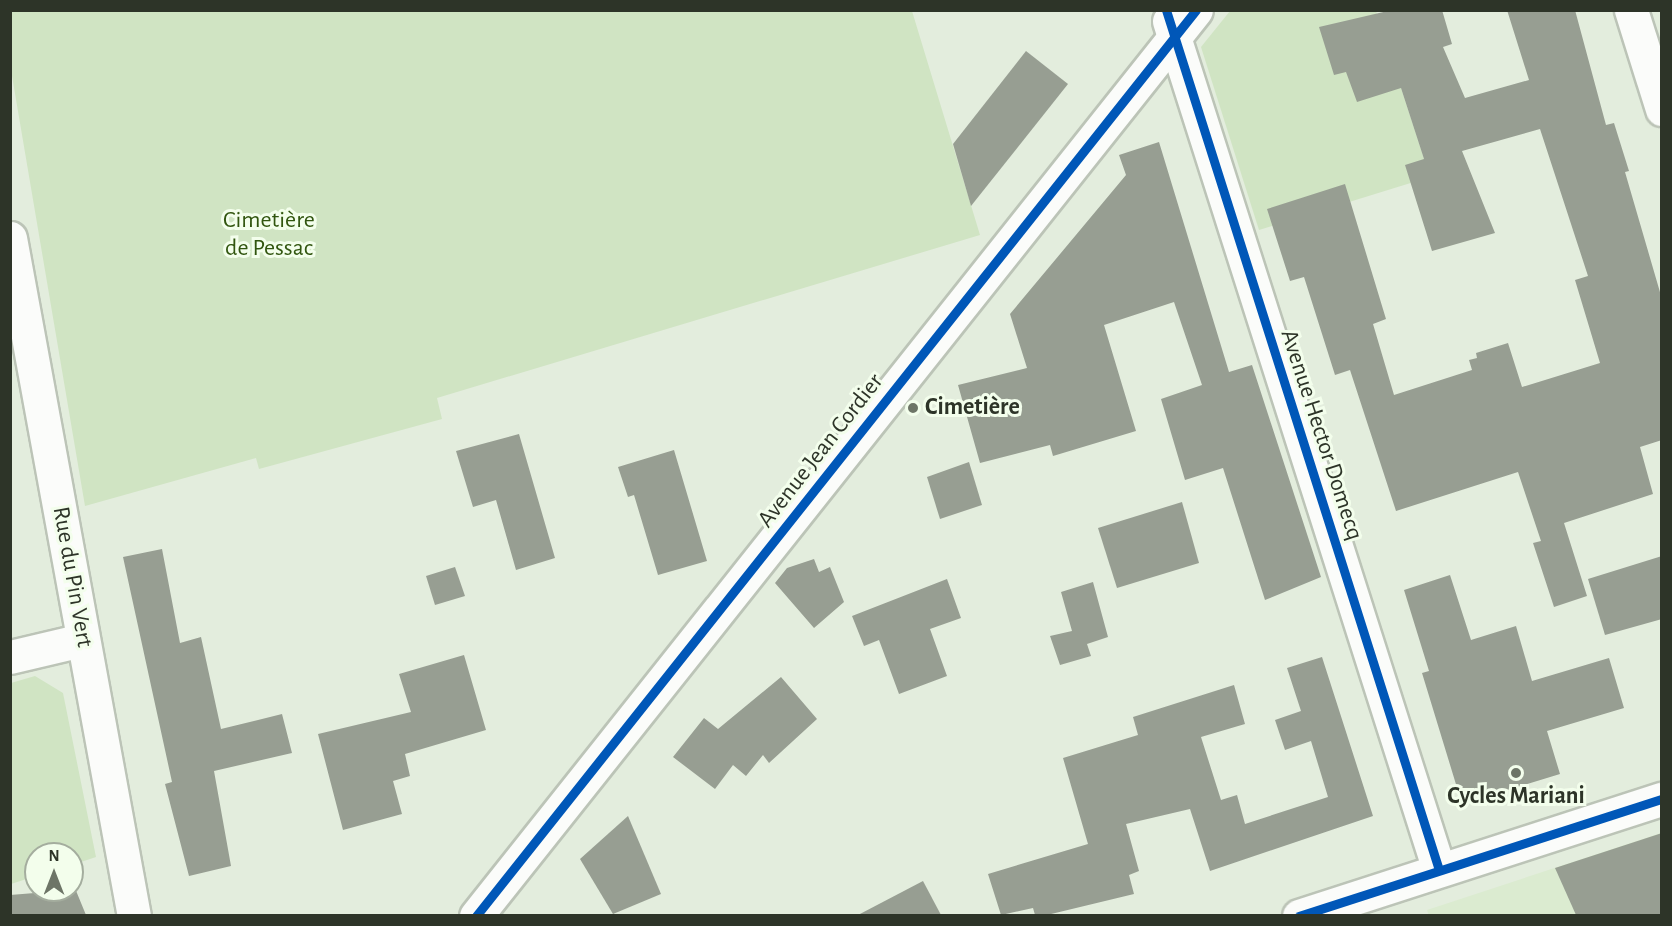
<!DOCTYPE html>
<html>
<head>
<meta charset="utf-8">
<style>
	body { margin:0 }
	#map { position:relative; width:1672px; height:926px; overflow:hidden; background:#e3eddd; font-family:"Alegreya Sans",sans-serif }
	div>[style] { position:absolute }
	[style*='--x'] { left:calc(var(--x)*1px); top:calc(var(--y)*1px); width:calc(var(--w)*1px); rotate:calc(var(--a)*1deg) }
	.built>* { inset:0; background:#dbebd0 }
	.green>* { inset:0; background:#d0e4c3 }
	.building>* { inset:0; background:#979e92 }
	.roads { filter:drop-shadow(2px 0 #bcc4b7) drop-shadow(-2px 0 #bcc4b7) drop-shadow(0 2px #bcc4b7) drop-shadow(0 -2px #bcc4b7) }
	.minor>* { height:33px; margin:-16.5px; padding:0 16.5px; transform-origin:16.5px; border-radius:16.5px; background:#fbfcfa }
	.major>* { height:33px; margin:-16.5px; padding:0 16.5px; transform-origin:16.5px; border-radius:16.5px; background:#fbfcfa }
	.cycleway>* { height:9px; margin:-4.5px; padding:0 4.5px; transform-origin:4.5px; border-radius:4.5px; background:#0057b8 }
	.dots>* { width:16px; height:16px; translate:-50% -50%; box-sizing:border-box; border:3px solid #f3feec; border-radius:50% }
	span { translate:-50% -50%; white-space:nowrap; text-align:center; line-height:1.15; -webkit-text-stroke:6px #f3feec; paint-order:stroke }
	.park-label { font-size:24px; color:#31550f }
	.poi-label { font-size:24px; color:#2d3428; font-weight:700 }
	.left { translate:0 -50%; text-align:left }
	.street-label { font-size:24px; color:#2d3428 }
	.frame { position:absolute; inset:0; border:12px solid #2d3428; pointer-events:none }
	.north { position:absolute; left:24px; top:842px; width:60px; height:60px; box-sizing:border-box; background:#f3feec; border:2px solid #a4ad9e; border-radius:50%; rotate:0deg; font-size:16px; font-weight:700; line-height:24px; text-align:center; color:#2d3428 }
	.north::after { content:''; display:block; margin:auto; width:21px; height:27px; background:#6d7567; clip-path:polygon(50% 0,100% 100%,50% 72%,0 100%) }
</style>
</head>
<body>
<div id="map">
	<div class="built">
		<div style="clip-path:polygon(1661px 833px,1661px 915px,1429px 916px,1427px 910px)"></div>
	</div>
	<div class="green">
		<div style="clip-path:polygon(10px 11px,912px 11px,980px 235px,437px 398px,442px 419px,259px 469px,256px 458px,85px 506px,11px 70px)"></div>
		<div style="clip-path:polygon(1230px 11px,1376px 11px,1430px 177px,1259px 230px,1201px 47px)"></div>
		<div style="clip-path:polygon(35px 676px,63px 693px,96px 857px,72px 865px,72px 854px,36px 854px,36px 876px,11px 884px,11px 683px)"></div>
	</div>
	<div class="building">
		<div style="clip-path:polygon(1392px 10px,1442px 10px,1452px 44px,1443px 47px,1465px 98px,1529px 80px,1507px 10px,1575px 10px,1606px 125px,1614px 123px,1629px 171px,1625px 172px,1662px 299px,1662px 440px,1640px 447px,1653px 494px,1564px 523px,1587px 596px,1554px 607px,1533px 543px,1541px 541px,1518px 472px,1396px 511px,1350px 370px,1335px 375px,1304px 277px,1290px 281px,1267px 209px,1345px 184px,1386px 319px,1373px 324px,1394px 395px,1472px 370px,1469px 360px,1477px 358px,1476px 353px,1508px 343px,1522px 387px,1600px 363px,1575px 280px,1588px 276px,1540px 129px,1462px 151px,1495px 233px,1432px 251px,1405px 165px,1424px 159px,1401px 88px,1357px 102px,1346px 72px,1334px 75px,1319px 27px)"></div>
		<div style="clip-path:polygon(1026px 51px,1068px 84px,971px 206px,953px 144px)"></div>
		<div style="clip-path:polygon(1159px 142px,1229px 372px,1252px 365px,1321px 577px,1265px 600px,1223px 468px,1185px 480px,1161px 399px,1202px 385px,1174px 302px,1104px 325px,1136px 431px,1053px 456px,1050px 445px,980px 463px,958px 385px,1027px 368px,1010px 314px,1126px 175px,1119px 155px)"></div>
		<div style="clip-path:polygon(519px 434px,555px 558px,516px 570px,496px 500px,473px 507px,456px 451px)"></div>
		<div style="clip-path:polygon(674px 450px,707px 561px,658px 575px,634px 495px,628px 497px,618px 467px)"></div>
		<div style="clip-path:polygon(969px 462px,982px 505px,940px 519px,927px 477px)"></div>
		<div style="clip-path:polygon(1182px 502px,1199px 563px,1117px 588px,1098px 528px)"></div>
		<div style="clip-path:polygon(162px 549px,180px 643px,201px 637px,221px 729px,282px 714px,292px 753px,214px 771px,231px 866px,189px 876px,165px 784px,172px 782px,123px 557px)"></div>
		<div style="clip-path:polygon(1662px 556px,1662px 619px,1605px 635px,1588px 579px)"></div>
		<div style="clip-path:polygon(814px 559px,819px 572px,830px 567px,844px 602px,814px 628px,775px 583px,787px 568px)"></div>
		<div style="clip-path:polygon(455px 567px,465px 596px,435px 605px,426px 576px)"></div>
		<div style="clip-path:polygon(1450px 575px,1471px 640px,1516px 626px,1532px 681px,1609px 658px,1624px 708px,1547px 731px,1560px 774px,1462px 804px,1422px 673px,1429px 671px,1404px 590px)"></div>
		<div style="clip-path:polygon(947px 579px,961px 618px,930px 629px,947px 676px,899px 694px,879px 640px,864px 646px,852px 616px)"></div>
		<div style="clip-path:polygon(1093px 582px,1108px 637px,1087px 644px,1091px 656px,1060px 665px,1050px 636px,1072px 631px,1061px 592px)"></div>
		<div style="clip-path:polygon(464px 655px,486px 730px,405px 754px,410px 776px,393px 781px,402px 814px,343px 830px,318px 734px,411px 712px,399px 674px)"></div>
		<div style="clip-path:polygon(1322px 657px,1373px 816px,1210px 871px,1190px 809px,1126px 824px,1139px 871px,1129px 875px,1134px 894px,1047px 915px,1035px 915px,1033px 908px,1001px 915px,988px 874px,1088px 844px,1063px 758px,1138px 735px,1133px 717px,1234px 685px,1245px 724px,1201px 737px,1221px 800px,1237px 795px,1245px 824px,1328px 797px,1311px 741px,1285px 750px,1275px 720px,1301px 711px,1287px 668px)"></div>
		<div style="clip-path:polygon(781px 677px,817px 719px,769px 763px,763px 755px,746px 776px,733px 765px,715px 789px,673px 757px,704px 718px,718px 729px)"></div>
		<div style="clip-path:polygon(628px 816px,661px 894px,613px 914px,580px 859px)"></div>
		<div style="clip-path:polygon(1662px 833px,1662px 915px,1576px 915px,1555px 868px)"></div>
		<div style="clip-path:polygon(72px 881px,86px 915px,10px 915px,10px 895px,72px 890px)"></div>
		<div style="clip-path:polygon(923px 881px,941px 915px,858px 915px)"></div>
	</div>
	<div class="roads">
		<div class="minor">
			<div style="--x:1631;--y:10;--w:104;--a:72.6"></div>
			<div style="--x:1169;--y:21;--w:891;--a:72.36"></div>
			<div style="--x:10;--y:238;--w:689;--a:79.64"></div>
			<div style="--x:10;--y:657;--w:74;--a:-13.3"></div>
			<div style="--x:476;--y:916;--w:1157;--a:-51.53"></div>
		</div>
		<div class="major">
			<div style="--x:1299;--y:916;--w:381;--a:-17.9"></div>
		</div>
	</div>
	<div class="cycleway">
		<div style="--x:1166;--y:10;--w:902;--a:72.39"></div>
		<div style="--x:476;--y:916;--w:1157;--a:-51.53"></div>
		<div style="--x:1299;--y:916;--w:381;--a:-17.9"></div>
	</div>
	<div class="dots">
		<div style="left:913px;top:408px;background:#6d7567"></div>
		<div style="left:1516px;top:773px;background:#6d7567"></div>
	</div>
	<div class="park-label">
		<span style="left:269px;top:235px">Cimetière<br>de Pessac</span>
	</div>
	<div class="poi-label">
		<span class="left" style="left:925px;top:408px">Cimetière</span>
		<span style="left:1516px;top:797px">Cycles Mariani</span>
	</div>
	<div class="street-label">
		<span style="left:1321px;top:435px;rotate:72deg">Avenue Hector Domecq</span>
		<span style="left:821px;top:451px;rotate:-52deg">Avenue Jean Cordier</span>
		<span style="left:72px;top:577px;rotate:80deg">Rue du Pin Vert</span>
	</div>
	<div class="frame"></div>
	<div class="north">N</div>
</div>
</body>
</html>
